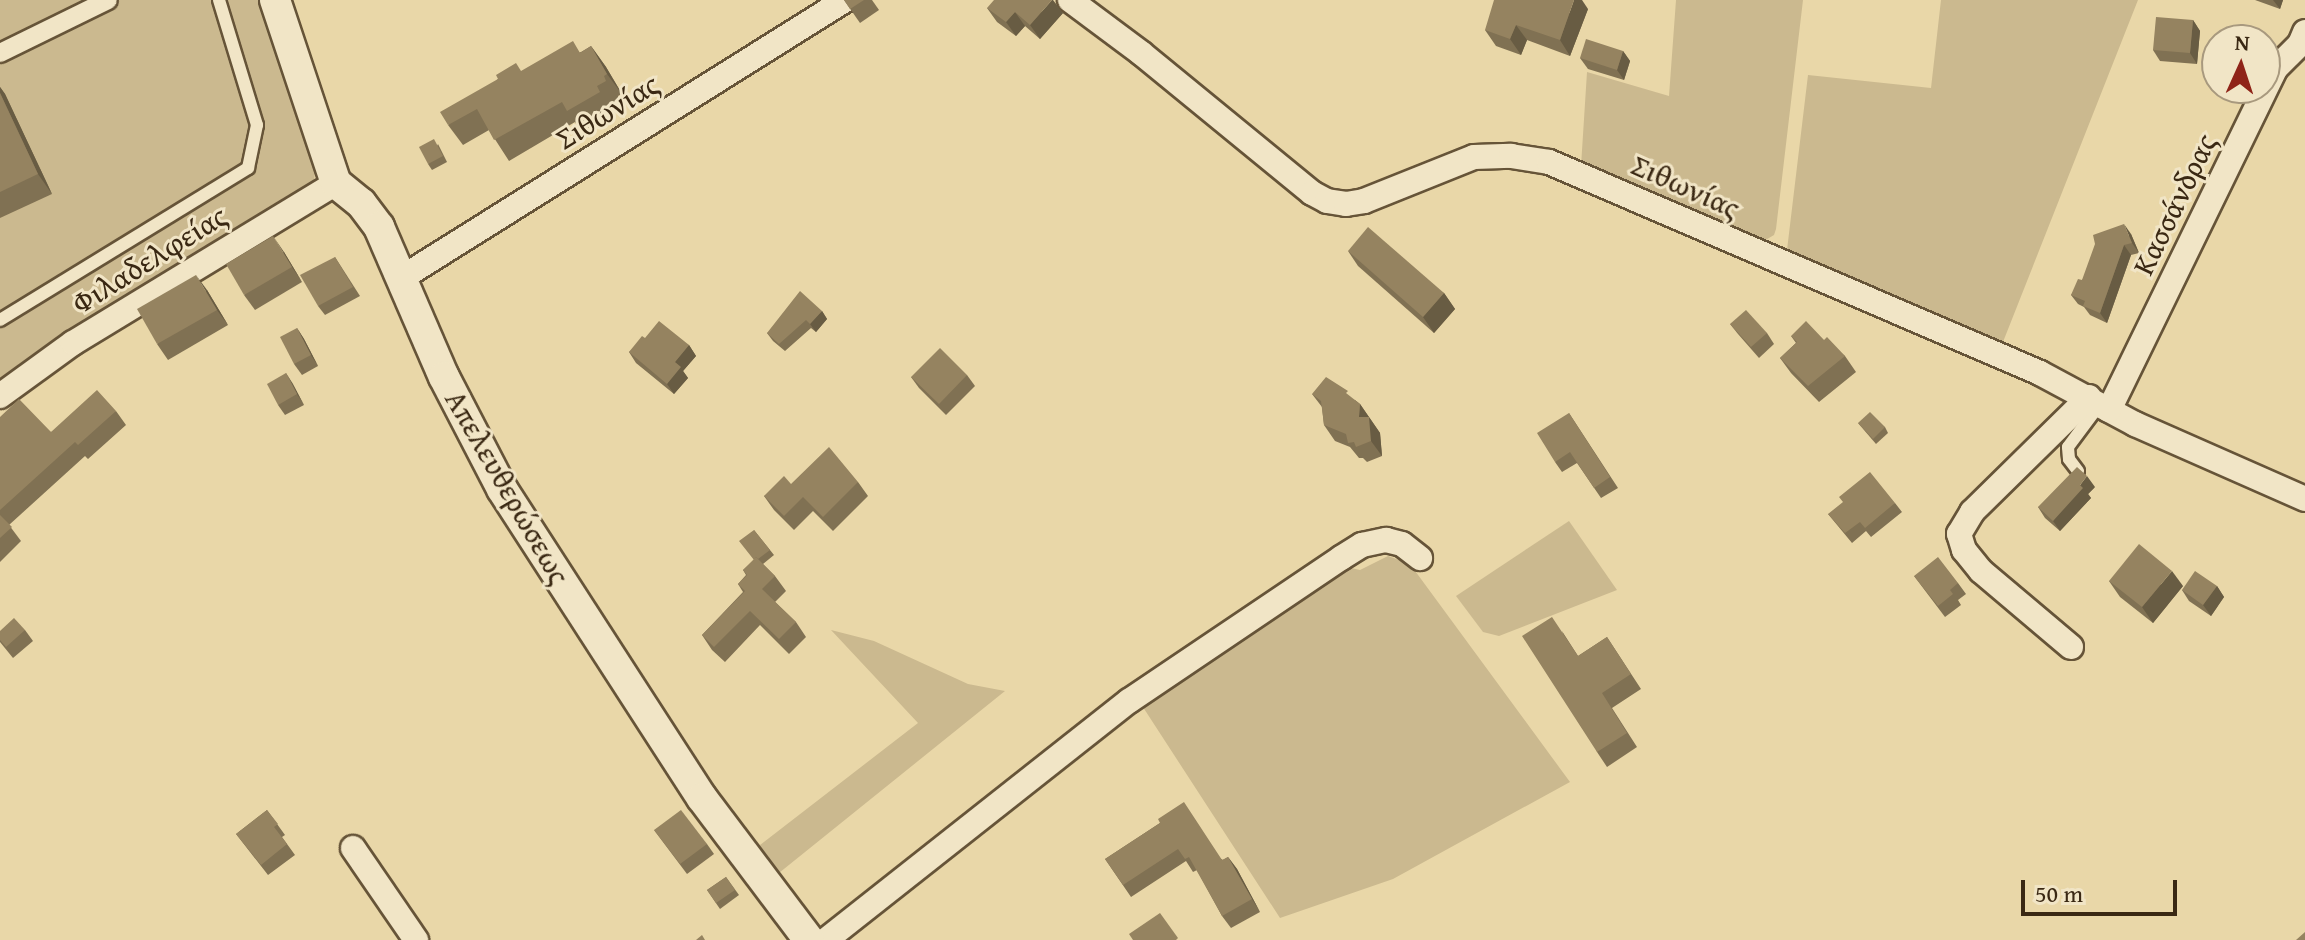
<!DOCTYPE html>
<html>
<head>
<meta charset="utf-8">
<style>
	body { margin:0 }
	#map { position:relative; width:2305px; height:940px; overflow:hidden; background:#e9d7a8; font-family:"Gentium Book Plus",serif }
	div>[style] { position:absolute }
	[style*='--x'] { left:calc(var(--x)*1px); top:calc(var(--y)*1px); width:calc(var(--w)*1px); rotate:calc(var(--a)*1deg) }
	.green>* { inset:0; background:#cbb98f }
	.roads { filter:drop-shadow(2px 0 #665438) drop-shadow(-2px 0 #665438) drop-shadow(0 2px #665438) drop-shadow(0 -2px #665438) }
	.service>* { height:12px; margin:-6px; padding:0 6px; transform-origin:6px; border-radius:6px; background:#f1e5c6 }
	.pedestrian>* { height:18px; margin:-9px; padding:0 9px; transform-origin:9px; border-radius:9px; background:#f1e5c6 }
	.minor>* { height:24px; margin:-12px; padding:0 12px; transform-origin:12px; border-radius:12px; background:#f1e5c6 }
	.tertiary>* { height:30px; margin:-15px; padding:0 15px; transform-origin:15px; border-radius:15px; background:#f1e5c6 }
	.wall>* { inset:0; background:#807153 }
	.shaded-wall>* { inset:0; background:#685c43 }
	.building>* { inset:0; background:#958360 }
	span { translate:-50% -50%; white-space:nowrap; text-align:center; line-height:1.15; -webkit-text-stroke:6px #f1e5c6; paint-order:stroke }
	.street-label { font-size:30px; color:#3a2813 }
	.north { position:absolute; left:2201px; top:24px; width:80px; height:80px; box-sizing:border-box; background:#f1e5c6; border:2px solid #a8997e; border-radius:50%; rotate:3deg; font-size:22px; font-weight:700; line-height:32px; text-align:center; color:#3a2813 }
	.north::after { content:''; display:block; margin:auto; width:28px; height:36px; background:#8f2418; clip-path:polygon(50% 0,100% 100%,50% 72%,0 100%) }
	.scale { position:absolute; left:2021px; top:880px; width:156px; height:36px; box-sizing:border-box; border:4px solid #3a2813; border-top:0; padding-left:10px; font-size:24px; line-height:28px; white-space:nowrap; color:#3a2813; -webkit-text-stroke:6px #f1e5c6; paint-order:stroke }
</style>
</head>
<body>
<div id="map">
	<div class="green">
		<div style="clip-path:polygon(0 0,262px 0,316px 164px,314px 181px,305px 195px,81px 322px,0 386px)"></div>
		<div style="clip-path:polygon(1676px 0,1803px 0,1776px 229px,1774px 235px,1757px 245px,1581px 166px,1587px 72px,1669px 96px)"></div>
		<div style="clip-path:polygon(1941px 0,2138px 0,2001px 347px,1792px 259px,1787px 250px,1808px 75px,1931px 88px)"></div>
		<div style="clip-path:polygon(1569px 521px,1617px 590px,1499px 636px,1483px 632px,1456px 596px)"></div>
		<div style="clip-path:polygon(1388px 556px,1410px 564px,1570px 782px,1393px 879px,1280px 918px,1139px 701px,1338px 565px,1360px 570px)"></div>
		<div style="clip-path:polygon(831px 630px,874px 641px,968px 684px,1005px 691px,774px 877px,760px 845px,918px 723px)"></div>
	</div>
	<div class="roads">
		<div class="service">
			<div style="--x:0;--y:320;--w:291;--a:-31.5"></div>
			<div style="--x:248;--y:168;--w:44;--a:-78.2"></div>
			<div style="--x:257;--y:125;--w:131;--a:-106.9"></div>
			<div style="--x:2078;--y:471;--w:15;--a:-127"></div>
			<div style="--x:2069;--y:459;--w:12;--a:-95"></div>
			<div style="--x:2068;--y:447;--w:54;--a:-53.3"></div>
		</div>
		<div class="pedestrian">
			<div style="--x:0;--y:53;--w:120;--a:-26.1"></div>
		</div>
		<div class="minor">
			<div style="--x:1070;--y:0;--w:89;--a:36.7"></div>
			<div style="--x:1141;--y:53;--w:221;--a:39.3"></div>
			<div style="--x:1312;--y:193;--w:17;--a:28"></div>
			<div style="--x:1327;--y:201;--w:19;--a:9"></div>
			<div style="--x:1346;--y:204;--w:18;--a:-9"></div>
			<div style="--x:1364;--y:201;--w:118;--a:-21.8"></div>
			<div style="--x:1474;--y:157;--w:37;--a:-2"></div>
			<div style="--x:1511;--y:156;--w:38;--a:9"></div>
			<div style="--x:1549;--y:162;--w:534;--a:23.25"></div>
			<div style="--x:2040;--y:373;--w:108;--a:28.2"></div>
			<div style="--x:2135;--y:424;--w:186;--a:23.8"></div>
			<div style="--x:403;--y:277;--w:522;--a:-32.08"></div>
			<div style="--x:0;--y:396;--w:90;--a:-36"></div>
			<div style="--x:73;--y:343;--w:308;--a:-31.3"></div>
			<div style="--x:2109;--y:410;--w:381;--a:-64"></div>
			<div style="--x:2276;--y:68;--w:34;--a:-45"></div>
			<div style="--x:2300;--y:44;--w:13;--a:-67"></div>
			<div style="--x:2071;--y:647;--w:118;--a:-139.8"></div>
			<div style="--x:1981;--y:571;--w:27;--a:-129"></div>
			<div style="--x:1964;--y:550;--w:17;--a:-107"></div>
			<div style="--x:1959;--y:534;--w:26;--a:-59"></div>
			<div style="--x:1972;--y:512;--w:164;--a:-44.5"></div>
			<div style="--x:353;--y:848;--w:112;--a:55.6"></div>
			<div style="--x:826;--y:940;--w:386;--a:-38.3"></div>
			<div style="--x:1129;--y:701;--w:256;--a:-34"></div>
			<div style="--x:1341;--y:558;--w:25;--a:-32"></div>
			<div style="--x:1362;--y:545;--w:25;--a:-12"></div>
			<div style="--x:1386;--y:540;--w:16;--a:14"></div>
			<div style="--x:1402;--y:544;--w:23;--a:38"></div>
		</div>
		<div class="tertiary">
			<div style="--x:275;--y:0;--w:193;--a:71.6"></div>
			<div style="--x:336;--y:183;--w:32;--a:39"></div>
			<div style="--x:361;--y:203;--w:30;--a:53"></div>
			<div style="--x:379;--y:227;--w:163;--a:66.6"></div>
			<div style="--x:444;--y:377;--w:126;--a:62.6"></div>
			<div style="--x:502;--y:489;--w:368;--a:57.1"></div>
			<div style="--x:702;--y:798;--w:178;--a:53"></div>
		</div>
	</div>
	<div class="wall">
		<div style="clip-path:polygon(844px 0,872px 0,879px 10px,860px 23px)"></div>
		<div style="clip-path:polygon(2255px 0,2283px 0,2280px 9px)"></div>
		<div style="clip-path:polygon(987px 8px,1063px 13px,1040px 39px,1025px 26px,1016px 36px,997px 22px)"></div>
		<div style="clip-path:polygon(1588px 9px,1570px 56px,1527px 40px,1521px 55px,1496px 46px,1485px 30px)"></div>
		<div style="clip-path:polygon(2193px 20px,2200px 31px,2197px 64px,2160px 61px,2153px 50px)"></div>
		<div style="clip-path:polygon(591px 46px,606px 67px,622px 94px,618px 96px,620px 101px,611px 106px,615px 112px,581px 132px,575px 122px,509px 161px,489px 130px,463px 145px,448px 125px,498px 79px,581px 52px)"></div>
		<div style="clip-path:polygon(1623px 51px,1630px 61px,1624px 80px,1588px 69px,1580px 58px)"></div>
		<div style="clip-path:polygon(0 87px,5px 94px,52px 194px,0 218px)"></div>
		<div style="clip-path:polygon(438px 144px,447px 162px,432px 170px,428px 164px)"></div>
		<div style="clip-path:polygon(2131px 234px,2139px 253px,2131px 255px,2107px 323px,2090px 315px,2084px 307px,2078px 304px,2071px 295px,2082px 280px)"></div>
		<div style="clip-path:polygon(1348px 251px,1444px 293px,1455px 309px,1434px 333px,1358px 266px)"></div>
		<div style="clip-path:polygon(284px 252px,302px 282px,255px 310px,244px 295px)"></div>
		<div style="clip-path:polygon(335px 257px,360px 296px,325px 315px,318px 306px)"></div>
		<div style="clip-path:polygon(207px 290px,228px 325px,168px 360px,157px 344px)"></div>
		<div style="clip-path:polygon(822px 311px,827px 319px,816px 332px,811px 328px,785px 351px,773px 341px,767px 333px)"></div>
		<div style="clip-path:polygon(1730px 324px,1767px 333px,1774px 344px,1759px 358px,1738px 334px)"></div>
		<div style="clip-path:polygon(297px 328px,304px 339px,318px 366px,302px 375px,294px 364px)"></div>
		<div style="clip-path:polygon(1791px 336px,1824px 340px,1845px 356px,1856px 372px,1819px 402px,1791px 373px,1780px 358px,1796px 343px)"></div>
		<div style="clip-path:polygon(645px 338px,689px 345px,696px 356px,683px 371px,688px 378px,674px 394px,636px 363px,629px 352px)"></div>
		<div style="clip-path:polygon(286px 373px,304px 405px,285px 415px,278px 405px)"></div>
		<div style="clip-path:polygon(967px 375px,975px 386px,946px 415px,919px 388px,911px 377px)"></div>
		<div style="clip-path:polygon(1312px 394px,1355px 400px,1360px 404px,1380px 433px,1382px 456px,1367px 462px,1363px 458px,1359px 458px,1350px 447px,1335px 441px,1324px 425px,1322px 407px)"></div>
		<div style="clip-path:polygon(116px 411px,126px 425px,88px 459px,85px 456px,9px 525px,21px 541px,0 562px,0 417px,51px 432px)"></div>
		<div style="clip-path:polygon(1569px 413px,1618px 488px,1601px 498px,1577px 463px,1562px 472px,1555px 462px)"></div>
		<div style="clip-path:polygon(1858px 423px,1885px 427px,1888px 433px,1876px 444px)"></div>
		<div style="clip-path:polygon(858px 482px,868px 496px,833px 531px,813px 511px,794px 530px,774px 510px,764px 496px,791px 484px)"></div>
		<div style="clip-path:polygon(2095px 487px,2088px 494px,2091px 498px,2060px 531px,2045px 518px,2038px 507px)"></div>
		<div style="clip-path:polygon(1895px 503px,1902px 512px,1871px 537px,1866px 531px,1852px 543px,1828px 514px)"></div>
		<div style="clip-path:polygon(754px 530px,774px 555px,763px 564px,775px 576px,786px 591px,775px 602px,796px 622px,806px 637px,789px 654px,760px 625px,725px 662px,712px 650px,702px 635px,743px 592px,738px 584px,746px 575px,743px 570px,754px 560px)"></div>
		<div style="clip-path:polygon(1914px 576px,1958px 583px,1966px 594px,1958px 600px,1961px 605px,1945px 617px)"></div>
		<div style="clip-path:polygon(2109px 581px,2183px 586px,2153px 623px,2120px 597px)"></div>
		<div style="clip-path:polygon(2217px 586px,2224px 597px,2211px 616px,2189px 601px,2182px 590px)"></div>
		<div style="clip-path:polygon(25px 630px,33px 641px,13px 658px,0 642px,0 631px)"></div>
		<div style="clip-path:polygon(1562px 631px,1578px 656px,1607px 637px,1641px 689px,1612px 708px,1637px 747px,1607px 767px,1597px 752px)"></div>
		<div style="clip-path:polygon(267px 810px,285px 835px,282px 837px,295px 855px,268px 875px,236px 834px)"></div>
		<div style="clip-path:polygon(1160px 823px,1223px 860px,1228px 857px,1237px 869px,1260px 912px,1231px 928px,1222px 916px,1197px 870px,1193px 872px,1186px 861px,1131px 897px,1105px 859px)"></div>
		<div style="clip-path:polygon(654px 830px,707px 844px,714px 854px,687px 874px)"></div>
		<div style="clip-path:polygon(726px 877px,739px 895px,720px 909px,707px 890px)"></div>
	</div>
	<div class="shaded-wall">
		<div style="clip-path:polygon(1052px 0,1053px 0,1063px 13px,1040px 39px,1030px 25px)"></div>
		<div style="clip-path:polygon(1574px 0,1582px 0,1588px 9px,1570px 56px,1560px 40px)"></div>
		<div style="clip-path:polygon(2273px 0,2283px 0,2280px 9px)"></div>
		<div style="clip-path:polygon(1015px 12px,1025px 26px,1016px 36px,1006px 22px)"></div>
		<div style="clip-path:polygon(2193px 20px,2200px 31px,2197px 64px,2190px 53px)"></div>
		<div style="clip-path:polygon(1516px 25px,1527px 40px,1521px 55px,1510px 39px)"></div>
		<div style="clip-path:polygon(591px 46px,606px 67px,622px 94px,607px 74px)"></div>
		<div style="clip-path:polygon(1623px 51px,1630px 61px,1624px 80px,1617px 70px)"></div>
		<div style="clip-path:polygon(0 87px,5px 94px,52px 194px,38px 174px,0 93px)"></div>
		<div style="clip-path:polygon(2124px 224px,2131px 234px,2139px 253px,2132px 243px)"></div>
		<div style="clip-path:polygon(273px 236px,284px 252px,302px 282px,292px 267px)"></div>
		<div style="clip-path:polygon(2124px 245px,2131px 255px,2107px 323px,2100px 313px)"></div>
		<div style="clip-path:polygon(196px 275px,207px 290px,228px 325px,217px 310px)"></div>
		<div style="clip-path:polygon(1444px 293px,1455px 309px,1434px 333px,1423px 317px)"></div>
		<div style="clip-path:polygon(822px 311px,827px 319px,816px 332px,810px 324px)"></div>
		<div style="clip-path:polygon(297px 328px,304px 339px,318px 366px,311px 355px)"></div>
		<div style="clip-path:polygon(689px 345px,696px 356px,683px 371px,688px 378px,674px 394px,667px 384px,675px 362px)"></div>
		<div style="clip-path:polygon(286px 373px,293px 384px,304px 405px,297px 394px)"></div>
		<div style="clip-path:polygon(1360px 404px,1380px 433px,1382px 456px,1371px 441px,1359px 417px)"></div>
		<div style="clip-path:polygon(2087px 476px,2095px 487px,2088px 494px,2091px 498px,2060px 531px,2053px 521px)"></div>
		<div style="clip-path:polygon(2172px 571px,2183px 586px,2153px 623px,2142px 607px)"></div>
		<div style="clip-path:polygon(2217px 586px,2224px 597px,2211px 616px,2203px 605px)"></div>
		<div style="clip-path:polygon(1228px 857px,1237px 869px,1260px 912px,1252px 899px)"></div>
	</div>
	<div class="building">
		<div style="clip-path:polygon(844px 0,864px 0,850px 9px)"></div>
		<div style="clip-path:polygon(994px 0,1052px 0,1030px 25px,1015px 12px,1006px 22px,987px 8px)"></div>
		<div style="clip-path:polygon(1494px 0,1574px 0,1560px 40px,1516px 25px,1510px 39px,1485px 30px)"></div>
		<div style="clip-path:polygon(2156px 17px,2193px 20px,2190px 53px,2153px 50px)"></div>
		<div style="clip-path:polygon(1586px 39px,1623px 51px,1617px 70px,1580px 58px)"></div>
		<div style="clip-path:polygon(573px 41px,580px 53px,591px 46px,607px 74px,604px 76px,606px 81px,597px 86px,600px 92px,567px 111px,562px 102px,494px 140px,477px 109px,448px 125px,440px 112px,498px 79px,496px 75px,516px 63px,521px 71px)"></div>
		<div style="clip-path:polygon(0 93px,38px 174px,0 192px)"></div>
		<div style="clip-path:polygon(434px 139px,443px 156px,428px 164px,419px 147px)"></div>
		<div style="clip-path:polygon(2124px 224px,2132px 243px,2124px 245px,2100px 313px,2083px 306px,2085px 301px,2071px 295px,2078px 279px,2082px 280px,2095px 244px,2093px 235px)"></div>
		<div style="clip-path:polygon(1368px 227px,1444px 293px,1423px 317px,1348px 251px)"></div>
		<div style="clip-path:polygon(273px 236px,292px 267px,244px 295px,226px 264px)"></div>
		<div style="clip-path:polygon(335px 257px,353px 287px,318px 306px,300px 275px)"></div>
		<div style="clip-path:polygon(196px 275px,217px 310px,157px 344px,137px 309px)"></div>
		<div style="clip-path:polygon(800px 291px,822px 311px,810px 324px,806px 320px,779px 344px,767px 333px)"></div>
		<div style="clip-path:polygon(1746px 310px,1767px 333px,1751px 347px,1730px 324px)"></div>
		<div style="clip-path:polygon(659px 321px,689px 345px,675px 362px,681px 367px,667px 384px,629px 352px,642px 336px,645px 338px)"></div>
		<div style="clip-path:polygon(1806px 321px,1824px 340px,1827px 337px,1845px 356px,1808px 386px,1780px 358px,1797px 342px,1791px 336px)"></div>
		<div style="clip-path:polygon(297px 328px,311px 355px,294px 364px,280px 337px)"></div>
		<div style="clip-path:polygon(940px 348px,967px 375px,939px 404px,911px 377px)"></div>
		<div style="clip-path:polygon(286px 373px,297px 394px,278px 405px,267px 384px)"></div>
		<div style="clip-path:polygon(1326px 377px,1348px 391px,1346px 393px,1360px 404px,1359px 417px,1369px 417px,1371px 441px,1356px 447px,1354px 442px,1348px 443px,1346px 434px,1324px 425px,1321px 401px,1312px 394px)"></div>
		<div style="clip-path:polygon(97px 390px,116px 411px,78px 445px,75px 442px,0 510px,0 417px,19px 399px,51px 432px)"></div>
		<div style="clip-path:polygon(1870px 412px,1885px 427px,1873px 439px,1858px 423px)"></div>
		<div style="clip-path:polygon(1569px 413px,1610px 477px,1594px 488px,1570px 452px,1555px 462px,1537px 433px)"></div>
		<div style="clip-path:polygon(829px 447px,858px 482px,823px 517px,803px 497px,784px 516px,764px 496px,784px 476px,791px 484px)"></div>
		<div style="clip-path:polygon(2077px 467px,2087px 476px,2080px 485px,2083px 488px,2053px 521px,2038px 507px)"></div>
		<div style="clip-path:polygon(1870px 472px,1895px 503px,1865px 528px,1860px 522px,1845px 533px,1828px 514px,1843px 502px,1839px 497px)"></div>
		<div style="clip-path:polygon(0 515px,12px 527px,0 538px)"></div>
		<div style="clip-path:polygon(754px 530px,770px 550px,758px 559px,756px 557px,754px 560px,739px 541px)"></div>
		<div style="clip-path:polygon(2139px 544px,2172px 571px,2142px 607px,2109px 581px)"></div>
		<div style="clip-path:polygon(756px 557px,775px 576px,762px 589px,796px 622px,779px 639px,750px 611px,714px 647px,702px 635px,745px 591px,738px 584px,747px 575px,743px 570px)"></div>
		<div style="clip-path:polygon(1938px 557px,1958px 583px,1950px 590px,1953px 594px,1938px 606px,1914px 576px)"></div>
		<div style="clip-path:polygon(2195px 571px,2217px 586px,2203px 605px,2182px 590px)"></div>
		<div style="clip-path:polygon(1552px 617px,1578px 656px,1607px 637px,1631px 674px,1602px 693px,1627px 733px,1597px 752px,1522px 636px)"></div>
		<div style="clip-path:polygon(14px 618px,25px 630px,6px 647px,0 640px,0 631px)"></div>
		<div style="clip-path:polygon(1184px 802px,1222px 860px,1228px 857px,1252px 899px,1222px 916px,1189px 857px,1185px 859px,1178px 849px,1123px 885px,1105px 859px,1160px 823px,1158px 819px)"></div>
		<div style="clip-path:polygon(267px 810px,278px 824px,274px 827px,287px 844px,261px 865px,236px 834px)"></div>
		<div style="clip-path:polygon(681px 810px,707px 844px,680px 864px,654px 830px)"></div>
		<div style="clip-path:polygon(726px 877px,735px 890px,716px 903px,707px 890px)"></div>
		<div style="clip-path:polygon(1160px 913px,1178px 938px,1176px 940px,1133px 940px,1129px 934px)"></div>
		<div style="clip-path:polygon(2305px 932px,2305px 940px,2296px 940px)"></div>
		<div style="clip-path:polygon(702px 935px,705px 940px,696px 940px)"></div>
	</div>
	<div class="street-label">
		<span style="left:607px;top:111px;rotate:-32deg">Σιθωνίας</span>
		<span style="left:1686px;top:186px;rotate:24deg">Σιθωνίας</span>
		<span style="left:2174px;top:204px;rotate:-64deg">Κασσάνδρας</span>
		<span style="left:149px;top:259px;rotate:-32deg">Φιλαδελφείας</span>
		<span style="left:508px;top:487px;rotate:60deg">Απελευθερώσεως</span>
	</div>
	<div class="north">N</div>
	<div class="scale">50 m</div>
</div>
</body>
</html>
